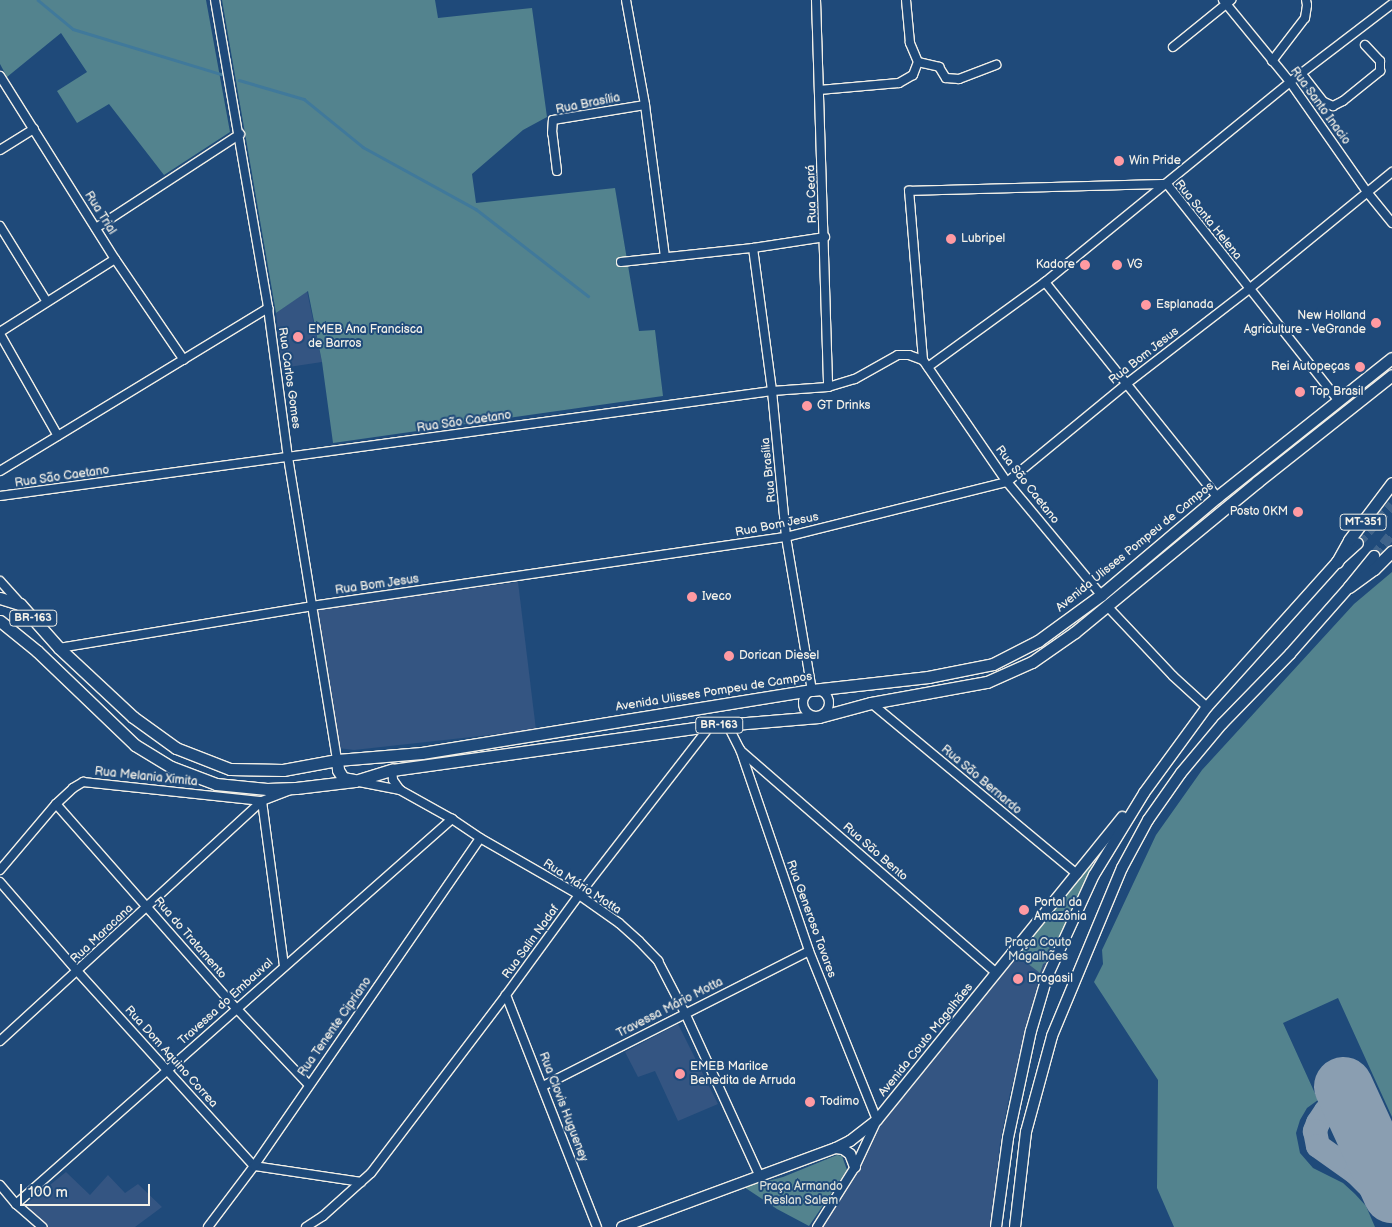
<!DOCTYPE html>
<html>
<head>
<meta charset="utf-8">
<style>
	body { margin:0 }
	#map { position:relative; width:1392px; height:1227px; overflow:hidden; background:#1f4a7a; font-family:"Balsamiq Sans",sans-serif }
	div>[style] { position:absolute }
	[style*='--x'] { left:calc(var(--x)*1px); top:calc(var(--y)*1px); width:calc(var(--w)*1px); rotate:calc(var(--a)*1deg) }
	.built>* { inset:0; background:#345582 }
	.green>* { inset:0; background:#53838e }
	.stream>* { height:2.5px; margin:-1.25px; padding:0 1.25px; transform-origin:1.25px; border-radius:1.25px; background:#40799b }
	.taxiway>* { height:24px; margin:-12px; padding:0 12px; transform-origin:12px; border-radius:12px; background:#8a9eb1 }
	.runway>* { height:59px; margin:-29.5px; padding:0 29.5px; transform-origin:29.5px; border-radius:29.5px; background:#8a9eb1 }
	.secondary-tunnel>* { height:10px; margin-top:-5px; transform-origin:0; background:repeating-linear-gradient(90deg,#3f638a 0 10px,transparent 0 15px) }
	.roads { filter:drop-shadow(1px 0 #f4f1e8) drop-shadow(-1px 0 #f4f1e8) drop-shadow(0 1px #f4f1e8) drop-shadow(0 -1px #f4f1e8) }
	.street>* { height:8px; margin:-4px; padding:0 4px; transform-origin:4px; border-radius:4px; background:#1f4a7a }
	.street>.ring { margin:-4px; padding:0; box-sizing:content-box; background:none; border:8px solid #1f4a7a; border-radius:50% }
	.secondary>* { height:10px; margin:-5px; padding:0 5px; transform-origin:5px; border-radius:5px; background:#1f4a7a }
	.primary>* { height:11px; margin:-5.5px; padding:0 5.5px; transform-origin:5.5px; border-radius:5.5px; background:#1f4a7a }
	.dots>* { width:14px; height:14px; translate:-50% -50%; box-sizing:border-box; border:2px solid #1f4a7a; border-radius:50% }
	span { translate:-50% -50%; white-space:nowrap; text-align:center; line-height:1.15; -webkit-text-stroke:4px #1f4a7a; paint-order:stroke }
	.shield-label span { padding:1px 4px; background:#1f4a7a; border:1px solid; border-radius:4px; -webkit-text-stroke-width:0 }
	.shield-label { font-size:11px; color:#f4f1e8; font-weight:700 }
	.street-label { font-size:12px; color:#f4f1e8 }
	.poi-label { font-size:12px; color:#f4f1e8 }
	.left { translate:0 -50%; text-align:left }
	.right { translate:-100% -50%; text-align:right }
	.park-label { font-size:12px; color:#dce0da }
	.scale { position:absolute; left:20px; top:1184px; width:130px; height:22px; box-sizing:border-box; border:2px solid #f4f1e8; border-top:0; padding-left:6px; font-size:15px; line-height:18px; white-space:nowrap; color:#f4f1e8; -webkit-text-stroke:4px #1f4a7a; paint-order:stroke }
</style>
</head>
<body>
<div id="map">
	<div class="built">
		<div style="clip-path:polygon(307px 291px,322px 362px,282px 368px,276px 313px)"></div>
		<div style="clip-path:polygon(518px 582px,536px 730px,354px 750px,338px 748px,316px 610px)"></div>
		<div style="clip-path:polygon(1107px 842px,1109px 843px,1035px 1005px,1010px 1093px,1000px 1143px,992px 1227px,821px 1227px,878px 1127px,993px 986px)"></div>
		<div style="clip-path:polygon(678px 1024px,718px 1104px,678px 1121px,655px 1071px,638px 1077px,625px 1052px)"></div>
		<div style="clip-path:polygon(66px 1172px,90px 1195px,108px 1175px,125px 1193px,138px 1184px,162px 1207px,135px 1227px,47px 1227px,25px 1205px)"></div>
	</div>
	<div class="green">
		<div style="clip-path:polygon(0 0,206px 0,230px 132px,164px 175px,109px 104px,77px 123px,57px 91px,87px 72px,61px 33px,7px 77px,0 64px)"></div>
		<div style="clip-path:polygon(222px 0,435px 0,438px 18px,532px 8px,547px 117px,523px 130px,472px 174px,476px 203px,615px 188px,639px 331px,655px 330px,663px 396px,333px 443px,322px 362px,308px 291px,276px 313px)"></div>
		<div style="clip-path:polygon(1392px 572px,1392px 1117px,1338px 998px,1283px 1023px,1318px 1100px,1307px 1108px,1300px 1120px,1296px 1133px,1300px 1153px,1313px 1168px,1343px 1183px,1355px 1194px,1366px 1206px,1375px 1227px,1174px 1227px,1157px 1188px,1158px 1080px,1094px 982px,1103px 964px,1102px 950px,1156px 835px,1202px 770px,1354px 604px)"></div>
		<div style="clip-path:polygon(1090px 864px,1092px 864px,1092px 867px,1049px 961px,1043px 964px,1040px 973px,1015px 954px)"></div>
		<div style="clip-path:polygon(837px 1155px,842px 1156px,847px 1170px,809px 1226px,777px 1209px,744px 1187px,783px 1177px)"></div>
	</div>
	<div class="stream">
		<div style="--x:38;--y:0;--w:45;--a:39.6"></div>
		<div style="--x:73;--y:29;--w:158;--a:16.9"></div>
		<div style="--x:239;--y:80;--w:68;--a:16.3"></div>
		<div style="--x:304;--y:99;--w:76;--a:39.1"></div>
		<div style="--x:363;--y:147;--w:129;--a:28.8"></div>
		<div style="--x:476;--y:209;--w:142;--a:37.8"></div>
	</div>
	<div class="taxiway">
		<div style="--x:1350;--y:1099;--w:27;--a:153"></div>
		<div style="--x:1326;--y:1111;--w:14;--a:124"></div>
		<div style="--x:1318;--y:1123;--w:9;--a:111"></div>
		<div style="--x:1315;--y:1131;--w:15;--a:79"></div>
		<div style="--x:1318;--y:1146;--w:47;--a:35.4"></div>
		<div style="--x:1356;--y:1173;--w:51;--a:45"></div>
	</div>
	<div class="runway">
		<div style="--x:1343;--y:1086;--w:118;--a:65.4"></div>
	</div>
	<div class="secondary-tunnel">
		<div style="--x:1358;--y:543;--w:51;--a:-48.2"></div>
		<div style="--x:1374;--y:556;--w:28;--a:-51"></div>
	</div>
	<div class="roads">
		<div class="street">
			<div style="--x:215;--y:0;--w:313;--a:80.2"></div>
			<div style="--x:268;--y:308;--w:150;--a:82.4"></div>
			<div style="--x:288;--y:457;--w:307;--a:80.8"></div>
			<div style="--x:626;--y:0;--w:107;--a:79.7"></div>
			<div style="--x:645;--y:105;--w:153;--a:82.5"></div>
			<div style="--x:816;--y:0;--w:387;--a:88.2"></div>
			<div style="--x:1223;--y:0;--w:106;--a:50.7"></div>
			<div style="--x:1290;--y:82;--w:134;--a:55"></div>
			<div style="--x:1367;--y:192;--w:40;--a:51"></div>
			<div style="--x:1173;--y:47;--w:75;--a:-39"></div>
			<div style="--x:1272;--y:61;--w:54;--a:-52.5"></div>
			<div style="--x:1305;--y:18;--w:13;--a:-81"></div>
			<div style="--x:1307;--y:5;--w:5;--a:-101"></div>
			<div style="--x:918;--y:62;--w:22;--a:13"></div>
			<div style="--x:939;--y:67;--w:13;--a:58"></div>
			<div style="--x:946;--y:78;--w:13;--a:4"></div>
			<div style="--x:959;--y:79;--w:40;--a:-21"></div>
			<div style="--x:1301;--y:73;--w:37;--a:52"></div>
			<div style="--x:1324;--y:102;--w:10;--a:24"></div>
			<div style="--x:1333;--y:106;--w:11;--a:-27"></div>
			<div style="--x:1343;--y:101;--w:48;--a:-39"></div>
			<div style="--x:1380;--y:71;--w:10;--a:-90"></div>
			<div style="--x:1380;--y:61;--w:22;--a:-133"></div>
			<div style="--x:0;--y:76;--w:216;--a:57.9"></div>
			<div style="--x:115;--y:259;--w:122;--a:55.7"></div>
			<div style="--x:819;--y:90;--w:80;--a:-5"></div>
			<div style="--x:899;--y:83;--w:16;--a:-30"></div>
			<div style="--x:913;--y:75;--w:14;--a:-69"></div>
			<div style="--x:918;--y:62;--w:21;--a:-113"></div>
			<div style="--x:910;--y:43;--w:43;--a:-95.3"></div>
			<div style="--x:0;--y:150;--w:40;--a:-32"></div>
			<div style="--x:557;--y:171;--w:38;--a:-97"></div>
			<div style="--x:552;--y:133;--w:13;--a:-86"></div>
			<div style="--x:553;--y:120;--w:93;--a:-9.3"></div>
			<div style="--x:0;--y:226;--w:89;--a:58.3"></div>
			<div style="--x:96;--y:228;--w:172;--a:-33.1"></div>
			<div style="--x:753;--y:248;--w:144;--a:82.4"></div>
			<div style="--x:772;--y:391;--w:147;--a:84.5"></div>
			<div style="--x:786;--y:537;--w:155;--a:80.4"></div>
			<div style="--x:621;--y:262;--w:133;--a:-6.1"></div>
			<div style="--x:753;--y:248;--w:73;--a:-8.7"></div>
			<div style="--x:1045;--y:282;--w:275;--a:51.3"></div>
			<div style="--x:0;--y:332;--w:136;--a:-32.4"></div>
			<div style="--x:0;--y:334;--w:117;--a:60.4"></div>
			<div style="--x:923;--y:360;--w:170;--a:-94.7"></div>
			<div style="--x:909;--y:191;--w:258;--a:-1.6"></div>
			<div style="--x:1167;--y:184;--w:275;--a:51.6"></div>
			<div style="--x:928;--y:367;--w:145;--a:-36"></div>
			<div style="--x:1045;--y:282;--w:316;--a:-39.2"></div>
			<div style="--x:1290;--y:82;--w:128;--a:-37.4"></div>
			<div style="--x:0;--y:471;--w:314;--a:-31.3"></div>
			<div style="--x:0;--y:496;--w:779;--a:-7.75"></div>
			<div style="--x:772;--y:391;--w:56;--a:-4.1"></div>
			<div style="--x:828;--y:387;--w:28;--a:-17"></div>
			<div style="--x:855;--y:379;--w:49;--a:-29.2"></div>
			<div style="--x:898;--y:355;--w:11;--a:0"></div>
			<div style="--x:909;--y:355;--w:15;--a:20"></div>
			<div style="--x:923;--y:360;--w:148;--a:55.5"></div>
			<div style="--x:1007;--y:482;--w:147;--a:50.2"></div>
			<div style="--x:0;--y:581;--w:28;--a:48"></div>
			<div style="--x:1107;--y:606;--w:96;--a:46.7"></div>
			<div style="--x:1173;--y:676;--w:46;--a:42.4"></div>
			<div style="--x:59;--y:648;--w:256;--a:-9.4"></div>
			<div style="--x:312;--y:606;--w:479;--a:-8.3"></div>
			<div style="--x:786;--y:537;--w:228;--a:-14"></div>
			<div style="--x:1007;--y:482;--w:153;--a:-39.4"></div>
			<div style="--x:1125;--y:385;--w:157;--a:-37.7"></div>
			<div style="--x:1249;--y:289;--w:185;--a:-39.3"></div>
			<div class="ring" style="left:803px;top:690px;width:18px;height:18px"></div>
			<div style="--x:871;--y:703;--w:268;--a:39.7"></div>
			<div style="--x:727;--y:724;--w:28;--a:63"></div>
			<div style="--x:740;--y:749;--w:213;--a:71.1"></div>
			<div style="--x:809;--y:951;--w:182;--a:68.1"></div>
			<div style="--x:877;--y:1120;--w:52;--a:115.1"></div>
			<div style="--x:855;--y:1167;--w:71;--a:122.3"></div>
			<div style="--x:741;--y:751;--w:338;--a:41"></div>
			<div style="--x:392;--y:770;--w:10;--a:84"></div>
			<div style="--x:393;--y:780;--w:12;--a:55"></div>
			<div style="--x:359;--y:782;--w:42;--a:11"></div>
			<div style="--x:400;--y:790;--w:60;--a:29.1"></div>
			<div style="--x:452;--y:819;--w:34;--a:34"></div>
			<div style="--x:480;--y:838;--w:114;--a:29.9"></div>
			<div style="--x:579;--y:895;--w:49;--a:35"></div>
			<div style="--x:619;--y:923;--w:27;--a:42"></div>
			<div style="--x:639;--y:941;--w:28;--a:46"></div>
			<div style="--x:658;--y:961;--w:59;--a:62.6"></div>
			<div style="--x:685;--y:1013;--w:178;--a:65.4"></div>
			<div style="--x:262;--y:801;--w:165;--a:82.4"></div>
			<div style="--x:56;--y:804;--w:272;--a:48.6"></div>
			<div style="--x:236;--y:1008;--w:106;--a:46.5"></div>
			<div style="--x:0;--y:870;--w:87;--a:-49.7"></div>
			<div style="--x:56;--y:804;--w:23;--a:-43"></div>
			<div style="--x:73;--y:788;--w:12;--a:-31"></div>
			<div style="--x:83;--y:782;--w:180;--a:6.1"></div>
			<div style="--x:262;--y:801;--w:34;--a:-21"></div>
			<div style="--x:0;--y:882;--w:119;--a:49.1"></div>
			<div style="--x:78;--y:972;--w:262;--a:47.8"></div>
			<div style="--x:254;--y:1166;--w:108;--a:8.5"></div>
			<div style="--x:506;--y:995;--w:249;--a:68.6"></div>
			<div style="--x:0;--y:1041;--w:355;--a:-42.5"></div>
			<div style="--x:543;--y:1086;--w:298;--a:-26.9"></div>
			<div style="--x:0;--y:1185;--w:25;--a:50"></div>
			<div style="--x:16;--y:1204;--w:35;--a:41"></div>
			<div style="--x:16;--y:1204;--w:582;--a:-41.45"></div>
			<div style="--x:208;--y:1227;--w:76;--a:-53"></div>
			<div style="--x:254;--y:1166;--w:398;--a:-55.4"></div>
			<div style="--x:306;--y:1227;--w:20;--a:-33"></div>
			<div style="--x:323;--y:1216;--w:64;--a:-41.9"></div>
			<div style="--x:371;--y:1173;--w:223;--a:-52.8"></div>
			<div style="--x:506;--y:995;--w:124;--a:-53.9"></div>
			<div style="--x:579;--y:895;--w:214;--a:-52.2"></div>
		</div>
		<div class="secondary">
			<div style="--x:836;--y:1148;--w:7;--a:8"></div>
			<div style="--x:843;--y:1149;--w:9;--a:36"></div>
			<div style="--x:850;--y:1154;--w:14;--a:69"></div>
			<div style="--x:622;--y:1227;--w:228;--a:-20.3"></div>
			<div style="--x:836;--y:1148;--w:16;--a:-27"></div>
			<div style="--x:850;--y:1141;--w:34;--a:-38"></div>
			<div style="--x:877;--y:1120;--w:390;--a:-51"></div>
			<div style="--x:996;--y:1227;--w:90;--a:-82.3"></div>
			<div style="--x:1008;--y:1138;--w:109;--a:-77.9"></div>
			<div style="--x:1031;--y:1031;--w:56;--a:-73.5"></div>
			<div style="--x:1047;--y:977;--w:112;--a:-65.3"></div>
			<div style="--x:1094;--y:875;--w:96;--a:-58.6"></div>
			<div style="--x:1144;--y:793;--w:107;--a:-53.8"></div>
			<div style="--x:1207;--y:707;--w:195;--a:-48.1"></div>
			<div style="--x:1337;--y:562;--w:28;--a:-42"></div>
			<div style="--x:1015;--y:1227;--w:96;--a:-83.4"></div>
			<div style="--x:1026;--y:1132;--w:99;--a:-74.8"></div>
			<div style="--x:1052;--y:1036;--w:182;--a:-67.4"></div>
			<div style="--x:1122;--y:868;--w:55;--a:-61.6"></div>
			<div style="--x:1148;--y:820;--w:57;--a:-54.9"></div>
			<div style="--x:1181;--y:773;--w:64;--a:-50.1"></div>
			<div style="--x:1222;--y:724;--w:98;--a:-45.8"></div>
			<div style="--x:1290;--y:654;--w:89;--a:-48.6"></div>
			<div style="--x:1349;--y:587;--w:40;--a:-51"></div>
		</div>
		<div class="primary">
			<div style="--x:1337;--y:562;--w:25;--a:-61"></div>
			<div style="--x:1349;--y:540;--w:71;--a:-53"></div>
			<div style="--x:1349;--y:587;--w:31;--a:-36"></div>
			<div style="--x:1374;--y:569;--w:25;--a:-45"></div>
			<div style="--x:0;--y:598;--w:21;--a:17"></div>
			<div style="--x:20;--y:604;--w:59;--a:48.4"></div>
			<div style="--x:59;--y:648;--w:101;--a:43"></div>
			<div style="--x:133;--y:717;--w:53;--a:35.8"></div>
			<div style="--x:176;--y:748;--w:58;--a:21.3"></div>
			<div style="--x:230;--y:769;--w:53;--a:1.1"></div>
			<div style="--x:283;--y:770;--w:55;--a:-10.5"></div>
			<div style="--x:337;--y:760;--w:85;--a:-4.7"></div>
			<div style="--x:422;--y:753;--w:395;--a:-9.2"></div>
			<div style="--x:812;--y:690;--w:117;--a:-6.4"></div>
			<div style="--x:928;--y:677;--w:66;--a:-11.3"></div>
			<div style="--x:993;--y:664;--w:51;--a:-27.1"></div>
			<div style="--x:1038;--y:641;--w:78;--a:-36.1"></div>
			<div style="--x:1101;--y:595;--w:152;--a:-40.2"></div>
			<div style="--x:1217;--y:497;--w:223;--a:-38.5"></div>
			<div style="--x:0;--y:621;--w:48;--a:39"></div>
			<div style="--x:37;--y:651;--w:136;--a:43.8"></div>
			<div style="--x:135;--y:745;--w:42;--a:31.4"></div>
			<div style="--x:171;--y:767;--w:48;--a:20.7"></div>
			<div style="--x:216;--y:784;--w:51;--a:5.6"></div>
			<div style="--x:267;--y:789;--w:29;--a:-2"></div>
			<div style="--x:296;--y:788;--w:59;--a:-6.8"></div>
			<div style="--x:355;--y:781;--w:39;--a:-17"></div>
			<div style="--x:392;--y:770;--w:321;--a:-7.9"></div>
			<div style="--x:710;--y:726;--w:109;--a:-4.7"></div>
			<div style="--x:819;--y:717;--w:54;--a:-15.1"></div>
			<div style="--x:871;--y:703;--w:118;--a:-10.3"></div>
			<div style="--x:987;--y:682;--w:49;--a:-24"></div>
			<div style="--x:1032;--y:662;--w:52;--a:-34.9"></div>
			<div style="--x:1075;--y:632;--w:236;--a:-39.5"></div>
			<div style="--x:1257;--y:482;--w:172;--a:-38.4"></div>
			<div style="--x:337;--y:760;--w:10;--a:84"></div>
			<div style="--x:338;--y:770;--w:9;--a:58"></div>
			<div style="--x:343;--y:778;--w:11;--a:10"></div>
		</div>
	</div>
	<div class="dots">
		<div style="left:1119px;top:161px;background:#ff9aa2"></div>
		<div style="left:951px;top:239px;background:#ff9aa2"></div>
		<div style="left:1085px;top:265px;background:#ff9aa2"></div>
		<div style="left:1117px;top:265px;background:#ff9aa2"></div>
		<div style="left:1146px;top:305px;background:#ff9aa2"></div>
		<div style="left:1376px;top:323px;background:#ff9aa2"></div>
		<div style="left:298px;top:337px;background:#ff9aa2"></div>
		<div style="left:1360px;top:367px;background:#ff9aa2"></div>
		<div style="left:1300px;top:392px;background:#ff9aa2"></div>
		<div style="left:807px;top:406px;background:#ff9aa2"></div>
		<div style="left:1298px;top:512px;background:#ff9aa2"></div>
		<div style="left:692px;top:597px;background:#ff9aa2"></div>
		<div style="left:729px;top:656px;background:#ff9aa2"></div>
		<div style="left:1024px;top:910px;background:#ff9aa2"></div>
		<div style="left:1018px;top:979px;background:#ff9aa2"></div>
		<div style="left:680px;top:1074px;background:#ff9aa2"></div>
		<div style="left:810px;top:1102px;background:#ff9aa2"></div>
	</div>
	<div class="shield-label">
		<span style="left:1363px;top:522px">MT-351</span>
		<span style="left:33px;top:618px">BR-163</span>
		<span style="left:719px;top:725px">BR-163</span>
	</div>
	<div class="street-label">
		<span style="left:588px;top:104px;rotate:-11deg">Rua Brasília</span>
		<span style="left:1320px;top:106px;rotate:54deg">Rua Santo Inacio</span>
		<span style="left:812px;top:194px;rotate:-92deg">Rua Ceará</span>
		<span style="left:100px;top:213px;rotate:58deg">Rua Trial</span>
		<span style="left:1208px;top:220px;rotate:51deg">Rua Santa Helena</span>
		<span style="left:1144px;top:356px;rotate:-38deg">Rua Bom Jesus</span>
		<span style="left:289px;top:378px;rotate:82deg">Rua Carlos Gomes</span>
		<span style="left:464px;top:422px;rotate:-8deg">Rua São Caetano</span>
		<span style="left:769px;top:470px;rotate:-96deg">Rua Brasília</span>
		<span style="left:62px;top:477px;rotate:-8deg">Rua São Caetano</span>
		<span style="left:1027px;top:485px;rotate:52deg">Rua São Caetano</span>
		<span style="left:777px;top:525px;rotate:-11deg">Rua Bom Jesus</span>
		<span style="left:1135px;top:547px;rotate:-39deg">Avenida Ulisses Pompeu de Campos</span>
		<span style="left:377px;top:585px;rotate:-8deg">Rua Bom Jesus</span>
		<span style="left:714px;top:692px;rotate:-9deg">Avenida Ulisses Pompeu de Campos</span>
		<span style="left:146px;top:777px;rotate:6deg">Rua Melania Ximita</span>
		<span style="left:981px;top:780px;rotate:40deg">Rua São Bernardo</span>
		<span style="left:875px;top:852px;rotate:41deg">Rua São Bento</span>
		<span style="left:582px;top:887px;rotate:33deg">Rua Mário Motta</span>
		<span style="left:811px;top:919px;rotate:70deg">Rua Generoso Tavares</span>
		<span style="left:102px;top:934px;rotate:-43deg">Rua Maracana</span>
		<span style="left:190px;top:938px;rotate:49deg">Rua do Tratamento</span>
		<span style="left:531px;top:942px;rotate:-54deg">Rua Salin Nadaf</span>
		<span style="left:226px;top:1002px;rotate:-42deg">Travessa do Embauval</span>
		<span style="left:670px;top:1008px;rotate:-27deg">Travessa Mário Motta</span>
		<span style="left:335px;top:1027px;rotate:-55deg">Rua Tenente Cipriano</span>
		<span style="left:926px;top:1040px;rotate:-51deg">Avenida Couto Magalhães</span>
		<span style="left:171px;top:1057px;rotate:48deg">Rua Dom Aquino Correa</span>
		<span style="left:563px;top:1107px;rotate:69deg">Rua Clovis Hugueney</span>
	</div>
	<div class="poi-label">
		<span class="left" style="left:1129px;top:161px">Win Pride</span>
		<span class="left" style="left:961px;top:239px">Lubripel</span>
		<span class="right" style="left:1075px;top:265px">Kadore</span>
		<span class="left" style="left:1127px;top:265px">VG</span>
		<span class="left" style="left:1156px;top:305px">Esplanada</span>
		<span class="right" style="left:1366px;top:323px">New Holland<br>Agriculture - VeGrande</span>
		<span class="left" style="left:308px;top:337px">EMEB Ana Francisca<br>de Barros</span>
		<span class="right" style="left:1350px;top:367px">Rei Autopeças</span>
		<span class="left" style="left:1310px;top:392px">Top Brasil</span>
		<span class="left" style="left:817px;top:406px">GT Drinks</span>
		<span class="right" style="left:1288px;top:512px">Posto 0KM</span>
		<span class="left" style="left:702px;top:597px">Iveco</span>
		<span class="left" style="left:739px;top:656px">Dorican Diesel</span>
		<span class="left" style="left:1034px;top:910px">Portal da<br>Amazônia</span>
		<span class="left" style="left:1028px;top:979px">Drogasil</span>
		<span class="left" style="left:690px;top:1074px">EMEB Marilce<br>Benedita de Arruda</span>
		<span class="left" style="left:820px;top:1102px">Todimo</span>
	</div>
	<div class="park-label">
		<span style="left:1038px;top:950px">Praça Couto<br>Magalhães</span>
		<span style="left:801px;top:1194px">Praça Armando<br>Reslan Salem</span>
	</div>
	<div class="scale">100 m</div>
</div>
</body>
</html>
